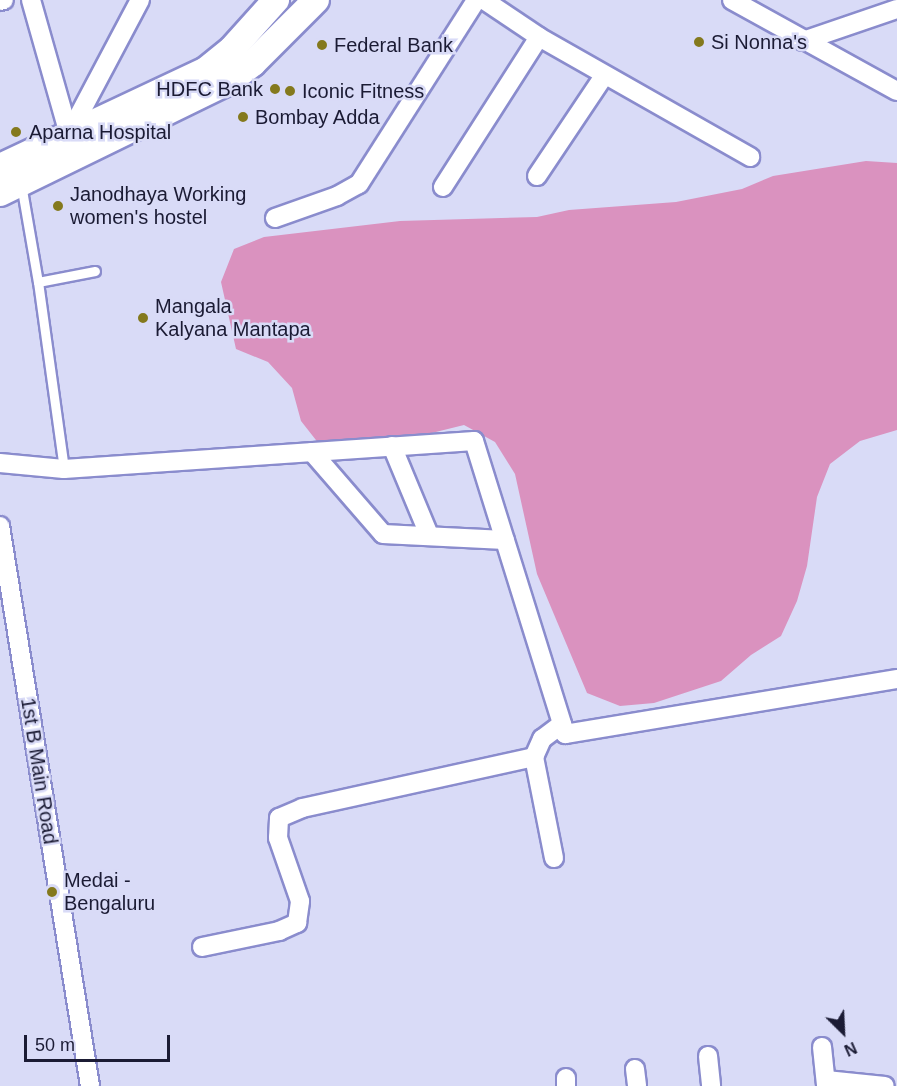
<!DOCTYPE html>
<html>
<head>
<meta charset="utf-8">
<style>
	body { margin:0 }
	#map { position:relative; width:897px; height:1086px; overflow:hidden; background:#d9dbf7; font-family:Arial,sans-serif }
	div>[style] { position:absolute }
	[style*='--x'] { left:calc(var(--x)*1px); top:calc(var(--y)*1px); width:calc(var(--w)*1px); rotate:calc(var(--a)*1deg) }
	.forest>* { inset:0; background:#da92bf }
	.roads { filter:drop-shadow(2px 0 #8a8ccd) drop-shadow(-2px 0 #8a8ccd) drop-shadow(0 2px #8a8ccd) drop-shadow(0 -2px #8a8ccd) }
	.lane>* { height:9px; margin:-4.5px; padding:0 4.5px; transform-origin:4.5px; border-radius:4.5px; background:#fff }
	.street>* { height:18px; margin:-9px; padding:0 9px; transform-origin:9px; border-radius:9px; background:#fff }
	.secondary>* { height:26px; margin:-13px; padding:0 13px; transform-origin:13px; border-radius:13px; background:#fff }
	.dots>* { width:16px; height:16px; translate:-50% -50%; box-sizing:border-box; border:3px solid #d9dbf7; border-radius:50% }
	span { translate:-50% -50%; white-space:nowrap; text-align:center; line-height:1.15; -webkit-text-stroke:5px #d9dbf7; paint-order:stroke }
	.poi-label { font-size:20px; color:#1b1b34 }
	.left { translate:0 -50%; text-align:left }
	.right { translate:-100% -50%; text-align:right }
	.street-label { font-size:20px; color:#1b1b34 }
	.north { position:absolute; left:813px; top:1002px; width:60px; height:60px; -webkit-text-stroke:4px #d9dbf7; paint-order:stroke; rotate:156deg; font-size:16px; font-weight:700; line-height:24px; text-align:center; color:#1b1b34 }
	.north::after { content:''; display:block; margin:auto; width:21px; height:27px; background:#1b1b34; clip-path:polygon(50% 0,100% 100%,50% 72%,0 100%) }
	.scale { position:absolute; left:24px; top:1035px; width:146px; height:27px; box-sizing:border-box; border:3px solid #1b1b34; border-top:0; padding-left:8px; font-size:18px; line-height:21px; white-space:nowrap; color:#1b1b34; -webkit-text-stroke:4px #d9dbf7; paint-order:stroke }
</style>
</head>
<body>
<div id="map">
	<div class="forest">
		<div style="clip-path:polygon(866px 161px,897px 163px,897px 430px,860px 441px,830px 464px,817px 497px,807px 566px,797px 601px,781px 636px,751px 655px,721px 681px,654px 703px,620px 706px,587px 693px,537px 574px,515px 474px,495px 442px,464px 425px,359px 451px,323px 449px,301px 421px,292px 388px,268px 362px,236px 349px,221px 282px,234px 249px,264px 237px,400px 221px,537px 217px,569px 210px,676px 202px,742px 189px,773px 176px)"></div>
	</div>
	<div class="roads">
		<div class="lane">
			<div style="--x:21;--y:184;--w:99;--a:80.2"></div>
			<div style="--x:64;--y:469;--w:189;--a:-97.9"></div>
			<div style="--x:38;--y:282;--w:58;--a:-10.9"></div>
		</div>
		<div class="street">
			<div style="--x:31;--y:0;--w:139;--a:74.2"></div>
			<div style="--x:484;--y:0;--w:66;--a:33.9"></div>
			<div style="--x:539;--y:37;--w:243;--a:29.6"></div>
			<div style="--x:732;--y:0;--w:188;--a:28.9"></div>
			<div style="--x:0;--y:1;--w:4;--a:-14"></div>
			<div style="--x:803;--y:41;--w:99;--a:-18.8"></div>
			<div style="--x:69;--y:134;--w:152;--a:-62.1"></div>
			<div style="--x:537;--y:176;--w:120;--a:-56.2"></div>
			<div style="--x:443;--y:187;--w:178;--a:-57.4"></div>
			<div style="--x:275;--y:218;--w:66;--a:-19.5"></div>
			<div style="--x:337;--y:196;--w:25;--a:-29"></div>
			<div style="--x:359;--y:184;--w:218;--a:-57.5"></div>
			<div style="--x:392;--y:446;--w:96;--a:67.4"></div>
			<div style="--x:312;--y:452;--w:108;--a:49.1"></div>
			<div style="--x:383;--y:534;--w:122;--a:2.8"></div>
			<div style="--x:0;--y:463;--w:64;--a:5.4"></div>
			<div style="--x:64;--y:469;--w:411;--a:-3.9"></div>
			<div style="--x:474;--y:441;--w:307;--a:72.7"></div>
			<div style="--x:565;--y:734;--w:337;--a:-9.4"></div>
			<div style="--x:0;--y:526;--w:567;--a:80.87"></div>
			<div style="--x:554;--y:858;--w:103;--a:-101.2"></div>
			<div style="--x:534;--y:757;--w:20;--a:-66"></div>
			<div style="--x:542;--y:739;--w:25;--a:-37"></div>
			<div style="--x:202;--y:947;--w:79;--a:-11.7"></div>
			<div style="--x:279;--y:931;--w:20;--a:-24"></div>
			<div style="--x:297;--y:923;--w:22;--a:-82"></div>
			<div style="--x:300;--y:901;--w:67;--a:-109.2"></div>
			<div style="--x:278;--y:838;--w:20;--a:-87"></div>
			<div style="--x:279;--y:818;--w:25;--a:-23"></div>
			<div style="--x:302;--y:808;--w:238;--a:-12.4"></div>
			<div style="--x:822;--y:1047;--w:39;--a:84"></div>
			<div style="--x:708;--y:1056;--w:30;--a:84"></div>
			<div style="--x:635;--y:1069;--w:17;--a:83"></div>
			<div style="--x:566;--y:1078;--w:8;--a:90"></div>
			<div style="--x:826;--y:1080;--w:59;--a:5.8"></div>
		</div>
		<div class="secondary">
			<div style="--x:0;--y:167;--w:228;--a:-25.2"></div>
			<div style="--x:206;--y:70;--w:33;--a:-39"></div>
			<div style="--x:232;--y:49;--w:66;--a:-48.1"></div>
			<div style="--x:0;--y:193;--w:254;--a:-26"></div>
			<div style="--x:228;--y:82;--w:31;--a:-37"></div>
			<div style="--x:253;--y:63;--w:89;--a:-45"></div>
		</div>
	</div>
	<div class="dots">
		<div style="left:699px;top:42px;background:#84791d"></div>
		<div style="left:322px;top:45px;background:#84791d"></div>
		<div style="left:275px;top:89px;background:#84791d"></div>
		<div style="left:290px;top:91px;background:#84791d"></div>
		<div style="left:243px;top:117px;background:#84791d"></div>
		<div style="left:16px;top:132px;background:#84791d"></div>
		<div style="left:58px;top:206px;background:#84791d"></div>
		<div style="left:143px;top:318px;background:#84791d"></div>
		<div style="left:52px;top:892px;background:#84791d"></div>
	</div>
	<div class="poi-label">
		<span class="left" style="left:711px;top:42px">Si Nonna's</span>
		<span class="left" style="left:334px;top:45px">Federal Bank</span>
		<span class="right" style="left:263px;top:89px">HDFC Bank</span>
		<span class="left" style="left:302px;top:91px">Iconic Fitness</span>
		<span class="left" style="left:255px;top:117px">Bombay Adda</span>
		<span class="left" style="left:29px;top:132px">Aparna Hospital</span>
		<span class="left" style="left:70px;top:206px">Janodhaya Working<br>women's hostel</span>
		<span class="left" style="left:155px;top:318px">Mangala<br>Kalyana Mantapa</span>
		<span class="left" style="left:64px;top:892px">Medai -<br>Bengaluru</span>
	</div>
	<div class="street-label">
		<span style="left:39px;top:771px;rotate:81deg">1st B Main Road</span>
	</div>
	<div class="north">N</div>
	<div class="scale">50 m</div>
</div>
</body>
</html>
